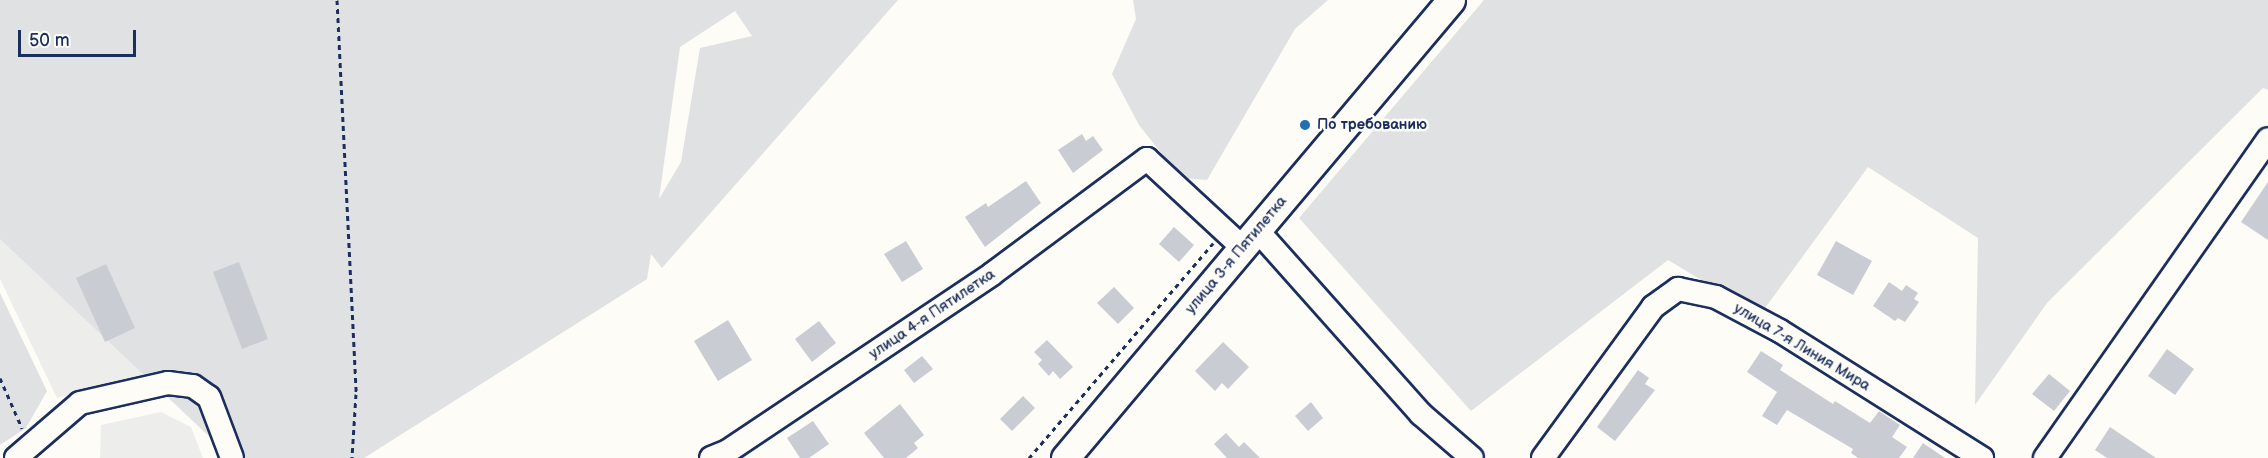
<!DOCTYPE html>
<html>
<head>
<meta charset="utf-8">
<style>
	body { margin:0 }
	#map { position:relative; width:2268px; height:458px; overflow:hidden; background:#fdfcf7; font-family:"Balsamiq Sans",sans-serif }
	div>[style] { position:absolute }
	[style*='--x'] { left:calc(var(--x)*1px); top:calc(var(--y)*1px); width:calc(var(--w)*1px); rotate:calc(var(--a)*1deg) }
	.built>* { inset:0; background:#edeeec }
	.green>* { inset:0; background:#e0e1e3 }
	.building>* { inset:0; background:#c9ccd3 }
	.path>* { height:3px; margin-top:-1.5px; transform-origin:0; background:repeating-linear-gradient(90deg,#1b2f5e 0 4.5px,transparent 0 9px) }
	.roads { filter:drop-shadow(2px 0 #1b2f5e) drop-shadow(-2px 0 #1b2f5e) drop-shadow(0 2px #1b2f5e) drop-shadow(0 -2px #1b2f5e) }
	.minor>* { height:22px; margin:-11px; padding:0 11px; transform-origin:11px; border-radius:11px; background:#fdfcf7 }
	.major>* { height:27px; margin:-13.5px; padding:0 13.5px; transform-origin:13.5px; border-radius:13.5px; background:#fdfcf7 }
	.dots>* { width:16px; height:16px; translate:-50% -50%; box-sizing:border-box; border:3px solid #fdfcf7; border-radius:50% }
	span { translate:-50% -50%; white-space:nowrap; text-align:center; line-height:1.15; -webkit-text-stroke:5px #fdfcf7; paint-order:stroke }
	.poi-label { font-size:15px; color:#1b2f5e; font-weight:700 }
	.left { translate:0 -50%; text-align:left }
	.street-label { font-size:15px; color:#1b2f5e }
	.scale { position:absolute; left:18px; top:30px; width:118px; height:27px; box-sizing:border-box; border:3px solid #1b2f5e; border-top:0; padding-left:8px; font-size:18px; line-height:21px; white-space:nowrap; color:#1b2f5e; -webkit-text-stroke:4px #fdfcf7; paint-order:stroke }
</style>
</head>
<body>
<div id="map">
	<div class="built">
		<div style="clip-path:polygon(0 207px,152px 375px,57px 398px,0 279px)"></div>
		<div style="clip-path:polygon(161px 412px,191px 427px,203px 458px,100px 458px,101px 425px)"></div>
	</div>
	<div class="green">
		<div style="clip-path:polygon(evenodd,0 0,898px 0,662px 268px,651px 254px,647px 279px,364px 458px,232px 458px,0 239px,0 0,735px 11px,752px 36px,700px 48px,681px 162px,659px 199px,680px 47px,735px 11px)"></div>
		<div style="clip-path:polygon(1133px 0,1328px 0,1295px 29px,1207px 180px,1181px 178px,1139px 125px,1112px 74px,1136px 19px)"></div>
		<div style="clip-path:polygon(1484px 0,2268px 0,2268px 90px,2263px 88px,2047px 303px,1975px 405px,1978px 238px,1868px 167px,1760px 315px,1668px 260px,1471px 411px,1299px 218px)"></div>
		<div style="clip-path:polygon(0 293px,47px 391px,26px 428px,0 445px)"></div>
	</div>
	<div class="building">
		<div style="clip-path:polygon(1082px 134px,1086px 141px,1093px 136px,1103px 150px,1073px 173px,1058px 150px)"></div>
		<div style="clip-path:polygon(1026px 181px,1041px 203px,985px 247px,965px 217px,986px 203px,988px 207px)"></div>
		<div style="clip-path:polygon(2268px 182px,2268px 240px,2241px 222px)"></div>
		<div style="clip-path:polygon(1174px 227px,1194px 245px,1179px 262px,1159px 244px)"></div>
		<div style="clip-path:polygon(906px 241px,923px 269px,902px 282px,884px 254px)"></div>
		<div style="clip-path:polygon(1836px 241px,1872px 261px,1853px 295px,1817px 275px)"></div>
		<div style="clip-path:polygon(239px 262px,268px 339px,242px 349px,213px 272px)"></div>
		<div style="clip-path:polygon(106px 264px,135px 328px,105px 342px,76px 278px)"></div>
		<div style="clip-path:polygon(1889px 282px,1902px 291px,1906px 285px,1918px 293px,1914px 299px,1919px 302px,1905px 322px,1898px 318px,1895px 321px,1873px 306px)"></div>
		<div style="clip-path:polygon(1114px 287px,1134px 308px,1118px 324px,1097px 303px)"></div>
		<div style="clip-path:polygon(728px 320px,752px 360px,718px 381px,694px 341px)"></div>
		<div style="clip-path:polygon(819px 321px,836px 343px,812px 362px,795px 339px)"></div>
		<div style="clip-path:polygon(1047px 340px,1073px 367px,1060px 379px,1053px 371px,1049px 376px,1038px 364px,1042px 360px,1034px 352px)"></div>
		<div style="clip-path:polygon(1223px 342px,1249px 367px,1228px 389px,1222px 383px,1215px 391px,1195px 371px)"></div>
		<div style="clip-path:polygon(2167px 349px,2194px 369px,2175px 395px,2148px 376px)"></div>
		<div style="clip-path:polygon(1761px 351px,1783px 365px,1780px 370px,1833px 404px,1835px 401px,1870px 423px,1879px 411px,1900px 425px,1892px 437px,1907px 447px,1899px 458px,1858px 458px,1851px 453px,1853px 449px,1787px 410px,1777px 425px,1762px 416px,1777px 392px,1747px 372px)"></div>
		<div style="clip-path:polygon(922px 356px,933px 369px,914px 383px,904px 370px)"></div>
		<div style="clip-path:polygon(1638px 370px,1649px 378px,1645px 384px,1655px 390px,1615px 441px,1597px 427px)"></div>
		<div style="clip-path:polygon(2049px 374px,2070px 391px,2054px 411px,2032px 394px)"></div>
		<div style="clip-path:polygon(1023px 396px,1035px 408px,1012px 431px,1000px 419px)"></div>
		<div style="clip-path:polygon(1311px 402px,1323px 418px,1308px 431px,1295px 416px)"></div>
		<div style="clip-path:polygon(900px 404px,924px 435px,914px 443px,918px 448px,906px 458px,884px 458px,864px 433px)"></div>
		<div style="clip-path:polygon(813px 421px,829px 444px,809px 458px,800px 458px,787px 438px)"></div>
		<div style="clip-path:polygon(2110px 427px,2156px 458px,2107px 458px,2095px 450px)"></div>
		<div style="clip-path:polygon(1226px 433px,1239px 447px,1244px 442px,1260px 458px,1227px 458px,1214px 444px)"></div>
		<div style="clip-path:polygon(1923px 443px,1945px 458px,1913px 458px)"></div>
	</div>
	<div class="path">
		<div style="--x:337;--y:0;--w:394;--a:87.2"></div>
		<div style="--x:356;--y:394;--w:64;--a:93.6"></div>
		<div style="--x:0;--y:378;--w:55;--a:66.3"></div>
		<div style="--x:1029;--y:458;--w:283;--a:-49.4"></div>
	</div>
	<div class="roads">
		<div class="minor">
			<div style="--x:1257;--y:230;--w:246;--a:48.3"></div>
			<div style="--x:1421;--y:414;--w:67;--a:40.8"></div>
			<div style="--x:16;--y:458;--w:84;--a:-40.7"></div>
			<div style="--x:80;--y:403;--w:90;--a:-12.8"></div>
			<div style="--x:168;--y:383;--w:25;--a:7"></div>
			<div style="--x:193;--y:386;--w:19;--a:35"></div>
			<div style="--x:209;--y:397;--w:65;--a:69.3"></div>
			<div style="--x:711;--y:458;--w:18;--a:-22"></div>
			<div style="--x:728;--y:451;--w:318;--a:-33.8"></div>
			<div style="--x:992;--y:274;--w:193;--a:-36.6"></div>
			<div style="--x:1147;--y:159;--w:129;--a:42.8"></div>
			<div style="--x:1543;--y:458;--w:187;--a:-53.9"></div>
			<div style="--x:1653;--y:307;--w:31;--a:-36"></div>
			<div style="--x:1678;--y:289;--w:39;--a:12"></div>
			<div style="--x:1716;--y:297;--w:72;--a:28"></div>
			<div style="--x:1780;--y:331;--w:239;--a:32.2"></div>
			<div style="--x:2045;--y:458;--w:389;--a:-55"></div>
		</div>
		<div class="major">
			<div style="--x:1065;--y:458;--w:599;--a:-49.88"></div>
		</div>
	</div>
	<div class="dots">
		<div style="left:1305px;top:125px;background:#1f6fb2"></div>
	</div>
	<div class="poi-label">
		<span class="left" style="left:1317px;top:125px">По требованию</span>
	</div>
	<div class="street-label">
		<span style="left:1236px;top:255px;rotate:-50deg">улица 3-я Пятилетка</span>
		<span style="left:932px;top:314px;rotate:-34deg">улица 4-я Пятилетка</span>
		<span style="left:1802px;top:347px;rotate:31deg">улица 7-я Линия Мира</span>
	</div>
	<div class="scale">50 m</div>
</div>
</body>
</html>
